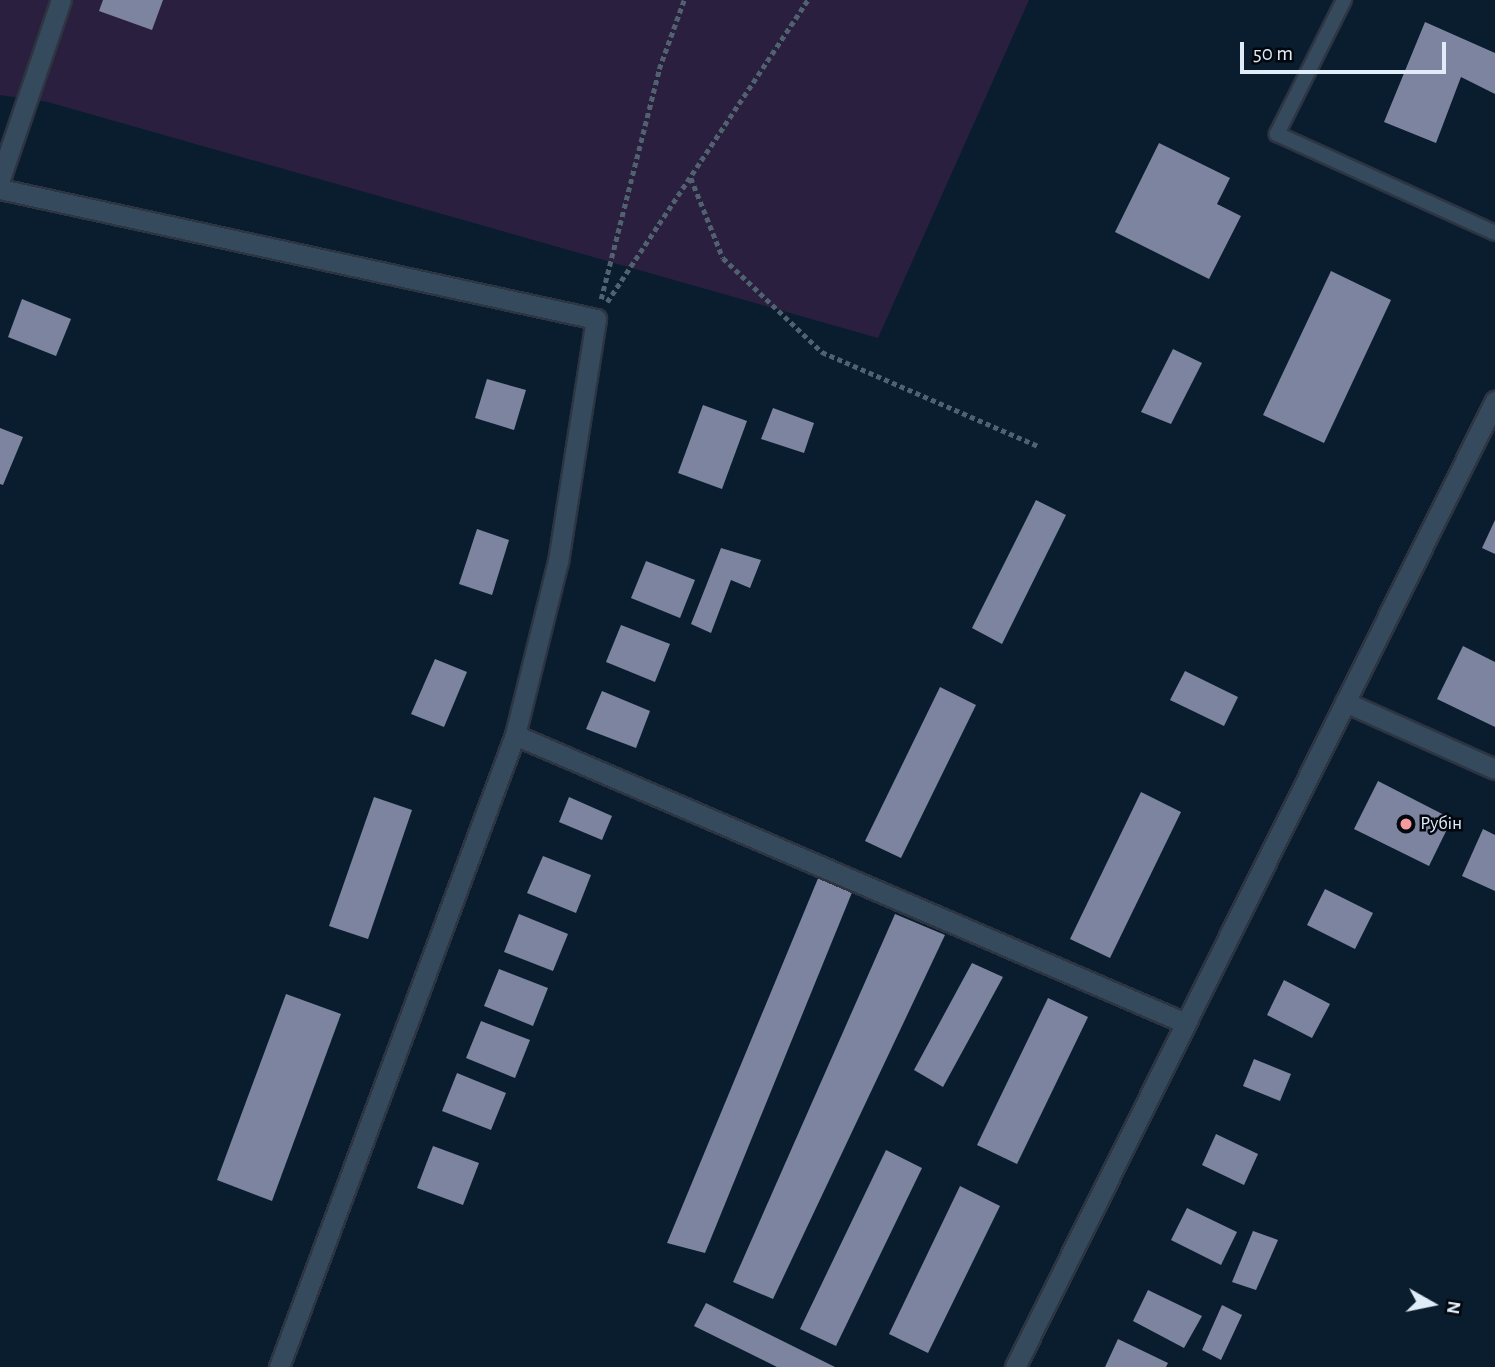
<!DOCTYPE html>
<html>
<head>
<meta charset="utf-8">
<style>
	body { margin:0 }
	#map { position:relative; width:1495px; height:1367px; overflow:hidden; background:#0a1d2e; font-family:"Alegreya Sans",sans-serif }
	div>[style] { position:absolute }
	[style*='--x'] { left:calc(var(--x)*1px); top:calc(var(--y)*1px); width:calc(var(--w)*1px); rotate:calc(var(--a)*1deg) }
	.green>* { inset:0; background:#2b1f3f }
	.building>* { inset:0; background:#7d849f }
	.path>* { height:4.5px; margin-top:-2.25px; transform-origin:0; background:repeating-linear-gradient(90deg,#506170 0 5px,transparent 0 8.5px) }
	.roads { filter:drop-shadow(2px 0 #2d3543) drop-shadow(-2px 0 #2d3543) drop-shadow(0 2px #2d3543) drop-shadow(0 -2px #2d3543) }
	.service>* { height:14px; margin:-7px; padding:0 7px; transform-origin:7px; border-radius:7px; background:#354a5d }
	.minor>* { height:19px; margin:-9.5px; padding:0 9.5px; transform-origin:9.5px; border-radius:9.5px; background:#354a5d }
	.dots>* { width:19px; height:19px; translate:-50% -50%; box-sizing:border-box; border:4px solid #02070e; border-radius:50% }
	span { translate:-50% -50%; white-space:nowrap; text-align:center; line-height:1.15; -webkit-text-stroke:5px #02070e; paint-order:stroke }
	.poi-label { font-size:19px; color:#e0ecf8 }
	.left { translate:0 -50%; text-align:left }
	.north { position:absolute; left:1397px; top:1269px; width:70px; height:70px; -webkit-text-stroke:5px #02070e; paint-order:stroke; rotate:99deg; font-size:19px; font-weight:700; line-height:28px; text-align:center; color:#e0ecf8 }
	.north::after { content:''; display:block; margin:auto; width:24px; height:32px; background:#e0ecf8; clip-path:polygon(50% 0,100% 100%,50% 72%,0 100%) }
	.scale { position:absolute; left:1240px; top:42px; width:206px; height:32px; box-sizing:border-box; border:4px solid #e0ecf8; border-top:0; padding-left:9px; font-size:21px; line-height:24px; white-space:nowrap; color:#e0ecf8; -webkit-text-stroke:5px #02070e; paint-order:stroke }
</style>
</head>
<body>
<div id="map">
	<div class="green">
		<div style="clip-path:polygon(0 0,1029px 0,878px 338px,48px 102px,0 95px)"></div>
	</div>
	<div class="building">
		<div style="clip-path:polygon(103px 0,163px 0,152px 30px,99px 11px)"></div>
		<div style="clip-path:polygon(1425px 22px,1495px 53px,1495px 94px,1461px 77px,1436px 143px,1384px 122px)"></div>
		<div style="clip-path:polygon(1159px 143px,1230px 178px,1217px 204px,1241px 216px,1209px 279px,1115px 232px)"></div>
		<div style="clip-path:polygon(1331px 271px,1391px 300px,1324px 443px,1263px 415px)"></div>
		<div style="clip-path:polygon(22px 299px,71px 319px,56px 356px,8px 337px)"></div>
		<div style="clip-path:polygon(1173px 349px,1202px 363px,1171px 424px,1141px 412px)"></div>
		<div style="clip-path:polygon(487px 379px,526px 390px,514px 430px,475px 418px)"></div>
		<div style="clip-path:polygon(703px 405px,747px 421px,722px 489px,678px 473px)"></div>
		<div style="clip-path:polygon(773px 408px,814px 423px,804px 453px,761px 439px)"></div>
		<div style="clip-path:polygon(0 428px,23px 437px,3px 485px,0 484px)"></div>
		<div style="clip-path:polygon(1036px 500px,1066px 515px,1002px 644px,972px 628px)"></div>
		<div style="clip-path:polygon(1495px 520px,1495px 554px,1482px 548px)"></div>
		<div style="clip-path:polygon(477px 529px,509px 540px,492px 595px,459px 584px)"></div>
		<div style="clip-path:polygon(721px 548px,761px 560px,750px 588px,731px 580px,711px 633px,691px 624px)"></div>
		<div style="clip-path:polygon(646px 561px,695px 580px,680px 618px,631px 598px)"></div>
		<div style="clip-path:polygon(621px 625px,670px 644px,655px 682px,606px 662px)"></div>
		<div style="clip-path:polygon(1463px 646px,1495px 662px,1495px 727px,1437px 699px)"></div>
		<div style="clip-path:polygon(435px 659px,467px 672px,444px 727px,411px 714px)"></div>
		<div style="clip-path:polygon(1185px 671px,1238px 697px,1224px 726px,1170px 700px)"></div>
		<div style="clip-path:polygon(940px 687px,976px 705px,901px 858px,865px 841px)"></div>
		<div style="clip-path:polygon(602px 691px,650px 711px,636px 748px,586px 729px)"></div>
		<div style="clip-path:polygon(1378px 781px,1452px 819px,1429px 866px,1354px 829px)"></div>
		<div style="clip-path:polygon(1141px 792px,1181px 812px,1110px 958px,1070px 939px)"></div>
		<div style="clip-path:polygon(374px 797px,412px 810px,368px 939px,329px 926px)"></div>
		<div style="clip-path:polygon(569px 797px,612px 816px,602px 840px,559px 822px)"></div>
		<div style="clip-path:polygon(1483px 829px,1495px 835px,1495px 891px,1462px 876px)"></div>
		<div style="clip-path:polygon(543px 856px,591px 875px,576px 913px,527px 893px)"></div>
		<div style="clip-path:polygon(819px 876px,853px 890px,705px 1253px,667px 1243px)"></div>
		<div style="clip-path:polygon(1325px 889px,1373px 913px,1355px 949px,1307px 925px)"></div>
		<div style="clip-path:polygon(519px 914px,568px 934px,553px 971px,504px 952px)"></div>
		<div style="clip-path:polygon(895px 914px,945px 935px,773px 1299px,733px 1282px)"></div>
		<div style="clip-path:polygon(972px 963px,1003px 977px,943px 1087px,914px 1070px)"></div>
		<div style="clip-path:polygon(499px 969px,548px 988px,533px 1026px,484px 1006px)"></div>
		<div style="clip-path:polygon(1284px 980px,1330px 1004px,1312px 1038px,1267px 1015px)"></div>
		<div style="clip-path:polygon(286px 994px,341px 1014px,272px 1201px,217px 1180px)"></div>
		<div style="clip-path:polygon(1048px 998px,1088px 1017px,1017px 1164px,977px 1145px)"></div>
		<div style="clip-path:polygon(481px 1021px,530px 1040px,515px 1078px,466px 1058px)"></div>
		<div style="clip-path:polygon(1254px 1059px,1291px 1074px,1280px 1101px,1243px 1086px)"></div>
		<div style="clip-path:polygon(457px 1073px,506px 1093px,491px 1130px,442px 1111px)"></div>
		<div style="clip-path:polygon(1216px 1134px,1258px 1154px,1244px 1185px,1202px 1165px)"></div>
		<div style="clip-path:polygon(433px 1146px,479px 1163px,463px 1205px,417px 1188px)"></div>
		<div style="clip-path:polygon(886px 1150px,922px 1168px,836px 1346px,800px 1329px)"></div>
		<div style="clip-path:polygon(960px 1186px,1000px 1206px,928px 1353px,889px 1334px)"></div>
		<div style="clip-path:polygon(1187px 1208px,1237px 1232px,1221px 1265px,1171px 1240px)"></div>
		<div style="clip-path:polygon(1253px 1231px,1278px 1240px,1256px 1290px,1232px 1282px)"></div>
		<div style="clip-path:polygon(1148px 1290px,1202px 1316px,1184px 1348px,1133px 1321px)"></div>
		<div style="clip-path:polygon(706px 1303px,835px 1367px,777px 1367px,694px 1326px)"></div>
		<div style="clip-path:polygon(1222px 1305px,1242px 1315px,1221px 1360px,1202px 1350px)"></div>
		<div style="clip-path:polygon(1118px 1339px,1168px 1363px,1166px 1367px,1105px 1367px)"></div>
	</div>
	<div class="path">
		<div style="--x:691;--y:178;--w:86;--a:68.2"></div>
		<div style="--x:723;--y:258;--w:137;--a:43.5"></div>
		<div style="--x:822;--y:352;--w:236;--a:23.5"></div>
		<div style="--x:601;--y:299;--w:237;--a:-75.8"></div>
		<div style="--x:659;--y:69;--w:73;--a:-70.1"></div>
		<div style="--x:607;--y:302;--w:363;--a:-56.4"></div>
	</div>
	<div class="roads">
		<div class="service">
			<div style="--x:1344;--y:0;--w:150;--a:116.6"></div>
			<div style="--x:1277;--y:134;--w:239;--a:24.4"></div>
		</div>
		<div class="minor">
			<div style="--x:0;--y:179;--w:189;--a:-71.2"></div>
			<div style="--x:0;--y:189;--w:610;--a:12.3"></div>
			<div style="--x:596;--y:319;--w:245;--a:98.9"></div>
			<div style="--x:558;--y:561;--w:179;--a:103.9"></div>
			<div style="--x:515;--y:735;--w:675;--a:110.48"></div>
			<div style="--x:1345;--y:702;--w:164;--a:24.1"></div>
			<div style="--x:515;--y:735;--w:727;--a:23.25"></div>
			<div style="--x:1015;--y:1367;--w:1079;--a:-63.58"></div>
		</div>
	</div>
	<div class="dots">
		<div style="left:1406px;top:824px;background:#f59b9d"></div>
	</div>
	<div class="poi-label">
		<span class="left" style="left:1420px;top:824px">Рубін</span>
	</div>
	<div class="north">N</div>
	<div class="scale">50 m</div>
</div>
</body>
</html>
